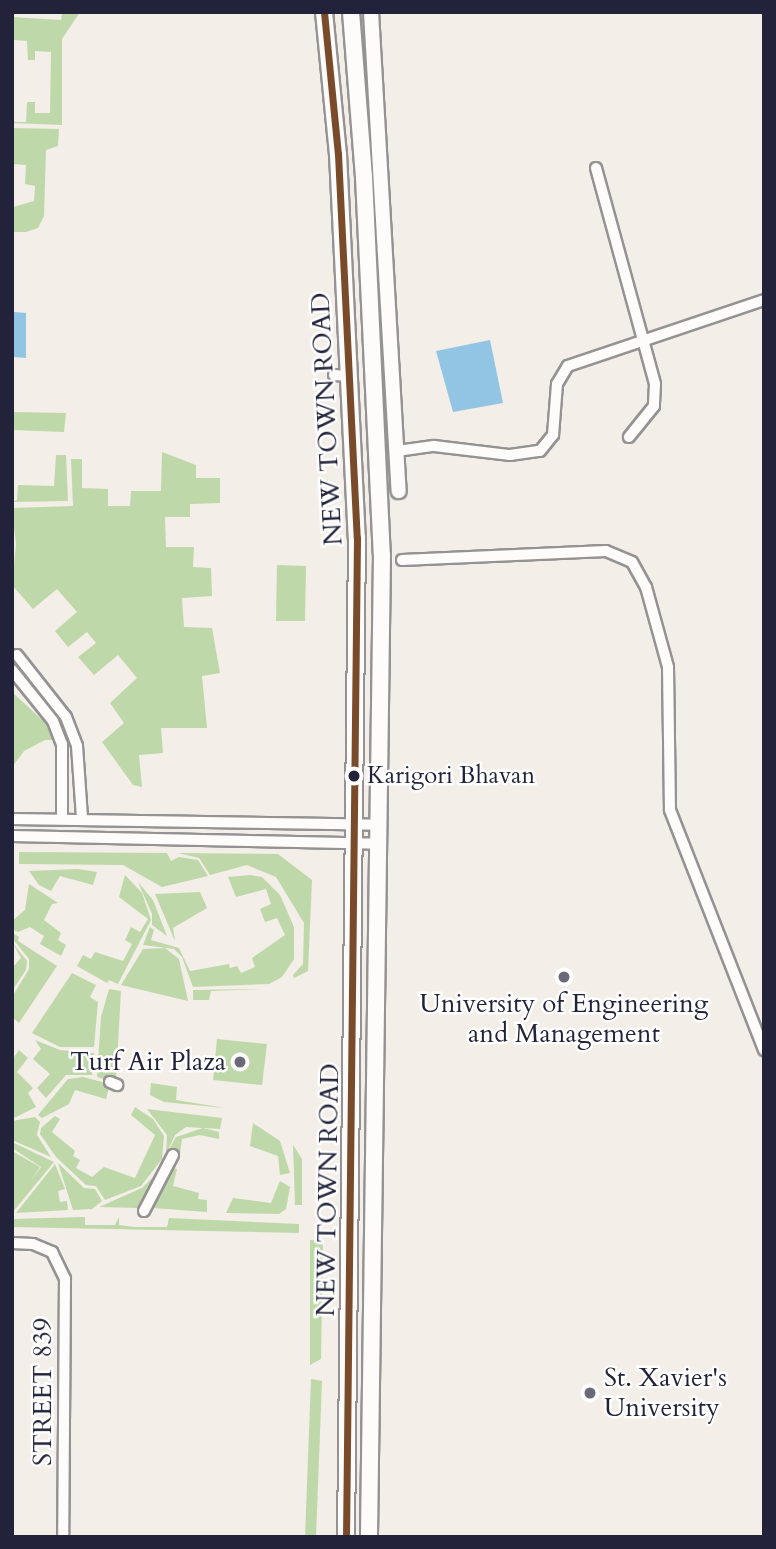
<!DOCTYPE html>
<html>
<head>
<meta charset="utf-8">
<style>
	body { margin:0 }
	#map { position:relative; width:776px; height:1549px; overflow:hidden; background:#f3eee7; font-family:Cardo,serif }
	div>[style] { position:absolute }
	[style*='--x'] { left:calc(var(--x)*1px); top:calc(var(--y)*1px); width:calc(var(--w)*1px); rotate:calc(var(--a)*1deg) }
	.green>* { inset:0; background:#bfd8a9 }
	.water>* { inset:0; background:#92c5e3 }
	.roads { filter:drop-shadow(2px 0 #959293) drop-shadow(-2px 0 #959293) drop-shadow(0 2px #959293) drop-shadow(0 -2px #959293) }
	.street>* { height:10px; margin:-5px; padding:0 5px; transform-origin:5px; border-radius:5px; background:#fdfcfb }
	.secondary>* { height:14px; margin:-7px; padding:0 7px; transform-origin:7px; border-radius:7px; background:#fdfcfb }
	.primary>* { height:16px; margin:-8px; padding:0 8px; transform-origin:8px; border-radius:8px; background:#fdfcfb }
	.bus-1>* { height:7px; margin:-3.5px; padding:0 3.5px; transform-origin:3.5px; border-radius:3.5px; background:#7a4b2a }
	.dots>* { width:19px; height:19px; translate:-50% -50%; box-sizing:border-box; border:4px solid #fff; border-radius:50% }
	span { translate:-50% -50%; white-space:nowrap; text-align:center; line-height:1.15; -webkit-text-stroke:5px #fff; paint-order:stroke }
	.bus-label { font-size:24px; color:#22223b }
	.left { translate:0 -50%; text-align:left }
	.street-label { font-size:26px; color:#22223b }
	.poi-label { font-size:26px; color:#22223b }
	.right { translate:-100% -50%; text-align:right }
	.frame { position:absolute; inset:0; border:14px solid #22223b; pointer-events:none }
</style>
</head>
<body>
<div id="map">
	<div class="green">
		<div style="clip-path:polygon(62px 12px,80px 12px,62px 39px,62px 125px,12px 123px,12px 117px,15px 122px,26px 122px,27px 102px,35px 102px,35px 113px,50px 113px,51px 52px,35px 51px,35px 60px,28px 60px,27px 41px,14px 40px,12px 48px,12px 17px,61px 20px)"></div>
		<div style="clip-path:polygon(12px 128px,59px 129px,58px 146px,46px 150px,44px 216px,38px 228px,26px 232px,13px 232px,13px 207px,34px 201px,35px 186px,25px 184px,26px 165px,12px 164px)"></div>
		<div style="clip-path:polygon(12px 412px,66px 413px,64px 432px,12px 430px)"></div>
		<div style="clip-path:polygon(162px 452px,196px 465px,196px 478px,220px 478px,220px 503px,190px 504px,190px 517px,165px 517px,166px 547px,194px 547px,193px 567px,211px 568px,212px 596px,182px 598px,184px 627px,212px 628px,220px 673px,202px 676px,207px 728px,161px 728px,163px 753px,139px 755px,142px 787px,133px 785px,102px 742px,124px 723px,110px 703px,137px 678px,118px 655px,94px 675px,78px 657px,96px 643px,87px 632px,68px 647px,55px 631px,77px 612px,57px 589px,33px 609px,12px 585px,16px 544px,12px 508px,73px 506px,71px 459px,82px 459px,82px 488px,108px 489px,108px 506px,130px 506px,131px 491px,161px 491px)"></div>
		<div style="clip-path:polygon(56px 455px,66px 455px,68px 501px,12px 502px,17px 500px,18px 485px,54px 486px)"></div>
		<div style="clip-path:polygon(277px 565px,306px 566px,305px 621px,276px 621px)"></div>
		<div style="clip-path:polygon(12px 692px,52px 729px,56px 740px,45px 740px,24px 751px,12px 767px)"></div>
		<div style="clip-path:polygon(19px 852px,167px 853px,171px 861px,179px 857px,198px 860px,208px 876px,162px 887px,123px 865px,19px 864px)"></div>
		<div style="clip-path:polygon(178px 853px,278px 854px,312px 880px,308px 971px,294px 978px,293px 975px,303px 964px,304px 923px,276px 877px,247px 865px,210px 875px,199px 858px)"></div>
		<div style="clip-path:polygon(78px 869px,97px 872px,93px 885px,60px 876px,51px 891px,39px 885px,29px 871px)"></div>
		<div style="clip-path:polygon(125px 875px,142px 893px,151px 920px,118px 984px,109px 980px,107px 983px,77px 966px,83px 955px,91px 959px,95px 952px,123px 961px,132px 944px,125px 940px,131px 927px,140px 932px,148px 919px,119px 897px)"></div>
		<div style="clip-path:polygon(250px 875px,262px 877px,280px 895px,294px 927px,294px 959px,282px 977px,269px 984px,193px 987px,182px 957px,174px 949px,143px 945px,150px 927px,154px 930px,151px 940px,179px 948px,190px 971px,229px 964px,230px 968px,237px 966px,241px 973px,255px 967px,252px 958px,285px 935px,277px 918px,265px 922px,260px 909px,271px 904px,266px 889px,236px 897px,228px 877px)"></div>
		<div style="clip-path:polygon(138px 882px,153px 900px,167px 936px,152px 925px,152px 914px)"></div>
		<div style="clip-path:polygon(29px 884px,58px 903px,52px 904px,44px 920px,61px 933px,58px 940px,66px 945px,61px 956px,40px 944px,44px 936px,30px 927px,18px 932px,12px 929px,12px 921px,25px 910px)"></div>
		<div style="clip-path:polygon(200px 892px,207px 908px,173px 928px,175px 941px,155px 894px)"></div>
		<div style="clip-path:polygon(13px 933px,19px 937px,18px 941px,57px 966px,19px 1023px,12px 1017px,12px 997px,29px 969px,29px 959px,12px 938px)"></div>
		<div style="clip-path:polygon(12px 942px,27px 961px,26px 970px,12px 991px,12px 968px,21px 958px)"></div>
		<div style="clip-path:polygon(165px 948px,179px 959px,188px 1001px,121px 985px,143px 949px)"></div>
		<div style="clip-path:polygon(72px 973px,96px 985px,90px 997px,98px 1002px,94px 1047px,60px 1047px,32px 1033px)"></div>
		<div style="clip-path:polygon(109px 989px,121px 991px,116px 1080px,111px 1081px,97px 1077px,101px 1017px)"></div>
		<div style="clip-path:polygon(262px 989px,211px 991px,209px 1000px,193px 1000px,193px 990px)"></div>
		<div style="clip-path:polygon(217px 1039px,267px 1044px,262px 1085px,213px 1080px)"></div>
		<div style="clip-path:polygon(35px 1040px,60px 1050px,94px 1053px,92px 1075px,66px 1075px,46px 1098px,37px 1088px,50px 1074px,33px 1059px,41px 1049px)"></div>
		<div style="clip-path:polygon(19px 1050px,28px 1058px,17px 1072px,33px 1088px,28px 1093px,36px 1107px,12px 1119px,12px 1060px)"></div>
		<div style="clip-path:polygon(83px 1077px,110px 1084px,106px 1099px,75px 1090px,69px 1104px,42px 1118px,38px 1115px,68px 1079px)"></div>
		<div style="clip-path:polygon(151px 1083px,177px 1087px,176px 1100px,225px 1108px,164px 1102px,150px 1095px)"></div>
		<div style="clip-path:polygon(135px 1107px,153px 1119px,164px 1136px,162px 1159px,141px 1186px,105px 1200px,96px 1186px,86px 1185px,56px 1157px,40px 1134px,41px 1128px,55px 1116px,60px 1119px,52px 1132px,75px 1151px,73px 1156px,80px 1160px,76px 1168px,92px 1177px,104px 1167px,135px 1178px,155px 1135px,131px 1115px)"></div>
		<div style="clip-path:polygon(147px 1109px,222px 1118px,220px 1129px,186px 1127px,175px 1135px,166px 1154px,167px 1135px)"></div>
		<div style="clip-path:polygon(35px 1117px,40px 1122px,37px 1135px,51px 1157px,12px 1140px,12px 1121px)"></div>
		<div style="clip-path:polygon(253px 1123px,280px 1141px,290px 1173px,280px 1175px,278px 1156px,250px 1146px)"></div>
		<div style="clip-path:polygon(203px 1128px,219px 1132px,219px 1139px,200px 1135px,182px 1139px,180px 1154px,172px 1151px,139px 1208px,99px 1207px,142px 1188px,154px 1176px,176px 1137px)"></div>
		<div style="clip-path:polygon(12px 1142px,54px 1162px,12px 1213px,12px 1151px,40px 1167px,30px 1182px,41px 1167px,12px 1148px)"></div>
		<div style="clip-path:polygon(293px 1145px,302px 1159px,302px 1205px,295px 1205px)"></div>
		<div style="clip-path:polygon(58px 1163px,84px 1188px,95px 1189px,102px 1201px,92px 1209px,73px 1210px)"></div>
		<div style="clip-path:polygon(55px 1164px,65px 1189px,58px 1191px,60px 1202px,67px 1201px,68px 1210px,16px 1213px)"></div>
		<div style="clip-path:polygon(173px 1168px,177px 1169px,173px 1186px,199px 1193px,198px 1199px,207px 1200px,207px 1212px,153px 1208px)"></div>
		<div style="clip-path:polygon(280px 1181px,290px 1187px,286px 1209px,279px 1214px,226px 1213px,233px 1198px,271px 1203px)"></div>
		<div style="clip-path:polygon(85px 1217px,85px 1225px,115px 1225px,119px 1217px,119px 1225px,135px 1227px,167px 1227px,169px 1218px,299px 1224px,299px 1233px,12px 1227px,12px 1219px)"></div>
		<div style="clip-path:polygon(310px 1240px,323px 1241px,321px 1359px,310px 1365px)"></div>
		<div style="clip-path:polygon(311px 1379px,322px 1381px,316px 1537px,305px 1537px)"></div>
	</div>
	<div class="water">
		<div style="clip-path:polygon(14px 312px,26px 313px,26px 358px,13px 357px)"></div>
		<div style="clip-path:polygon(490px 340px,503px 403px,453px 412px,436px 351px)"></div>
	</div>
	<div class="roads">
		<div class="street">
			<div style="--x:596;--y:168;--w:224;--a:74.7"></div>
			<div style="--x:655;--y:384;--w:22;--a:93"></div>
			<div style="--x:654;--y:406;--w:40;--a:129"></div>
			<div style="--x:334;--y:375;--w:16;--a:4"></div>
			<div style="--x:397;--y:451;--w:37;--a:-8"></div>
			<div style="--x:434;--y:446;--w:77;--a:6.8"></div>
			<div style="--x:510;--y:455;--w:30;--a:-8"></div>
			<div style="--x:540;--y:451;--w:21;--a:-51"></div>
			<div style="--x:553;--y:435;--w:51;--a:-85.5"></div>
			<div style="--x:557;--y:384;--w:21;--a:-59"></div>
			<div style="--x:568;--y:366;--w:207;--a:-18.6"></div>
			<div style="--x:402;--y:560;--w:204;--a:-2.5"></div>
			<div style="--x:606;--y:551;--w:28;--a:23"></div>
			<div style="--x:632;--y:562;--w:29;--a:61"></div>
			<div style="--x:646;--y:587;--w:83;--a:74.6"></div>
			<div style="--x:668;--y:667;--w:143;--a:89.2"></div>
			<div style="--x:670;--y:810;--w:258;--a:68.6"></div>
			<div style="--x:17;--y:655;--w:79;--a:51.7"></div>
			<div style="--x:66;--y:717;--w:31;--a:69"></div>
			<div style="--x:77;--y:746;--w:72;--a:86"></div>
			<div style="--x:12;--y:670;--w:65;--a:51.2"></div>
			<div style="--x:53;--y:721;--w:25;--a:69"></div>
			<div style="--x:62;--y:744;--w:74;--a:90"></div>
			<div style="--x:12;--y:819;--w:368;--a:0.9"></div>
			<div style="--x:12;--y:836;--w:368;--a:1.2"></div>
			<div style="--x:110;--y:1082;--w:8;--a:23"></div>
			<div style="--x:144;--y:1211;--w:63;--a:-62.6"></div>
			<div style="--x:12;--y:1243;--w:21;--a:3"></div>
			<div style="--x:33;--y:1244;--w:21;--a:23"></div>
			<div style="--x:52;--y:1252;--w:30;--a:64"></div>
			<div style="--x:65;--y:1279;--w:258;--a:90.4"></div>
		</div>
		<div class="secondary">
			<div style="--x:371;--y:12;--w:480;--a:86.7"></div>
		</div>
		<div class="primary">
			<div style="--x:324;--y:12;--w:143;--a:84.4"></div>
			<div style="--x:338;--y:154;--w:384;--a:87.2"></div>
			<div style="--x:357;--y:538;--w:999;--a:90.63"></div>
			<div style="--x:351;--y:12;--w:166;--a:85.5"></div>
			<div style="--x:364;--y:177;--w:378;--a:87.3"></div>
			<div style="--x:382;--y:555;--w:982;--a:90.76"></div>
		</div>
	</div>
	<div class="bus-1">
		<div style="--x:324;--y:12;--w:143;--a:84.4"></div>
		<div style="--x:338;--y:154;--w:384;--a:87.2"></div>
		<div style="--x:357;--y:538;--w:999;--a:90.63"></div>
	</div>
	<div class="dots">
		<div style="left:354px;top:776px;background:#22223b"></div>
		<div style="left:564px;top:977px;background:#6b6977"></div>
		<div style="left:240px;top:1062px;background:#6b6977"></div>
		<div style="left:590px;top:1393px;background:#6b6977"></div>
	</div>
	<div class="bus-label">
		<span class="left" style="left:367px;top:776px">Karigori Bhavan</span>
	</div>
	<div class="street-label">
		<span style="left:327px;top:419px;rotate:-93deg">NEW TOWN ROAD</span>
		<span style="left:328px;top:1190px;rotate:-89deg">NEW TOWN ROAD</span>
		<span style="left:43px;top:1392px;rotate:-90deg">STREET 839</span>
	</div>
	<div class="poi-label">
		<span style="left:564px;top:1019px">University of Engineering<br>and Management</span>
		<span class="right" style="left:226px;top:1062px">Turf Air Plaza</span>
		<span class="left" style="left:604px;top:1393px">St. Xavier's<br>University</span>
	</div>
	<div class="frame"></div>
</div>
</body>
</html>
